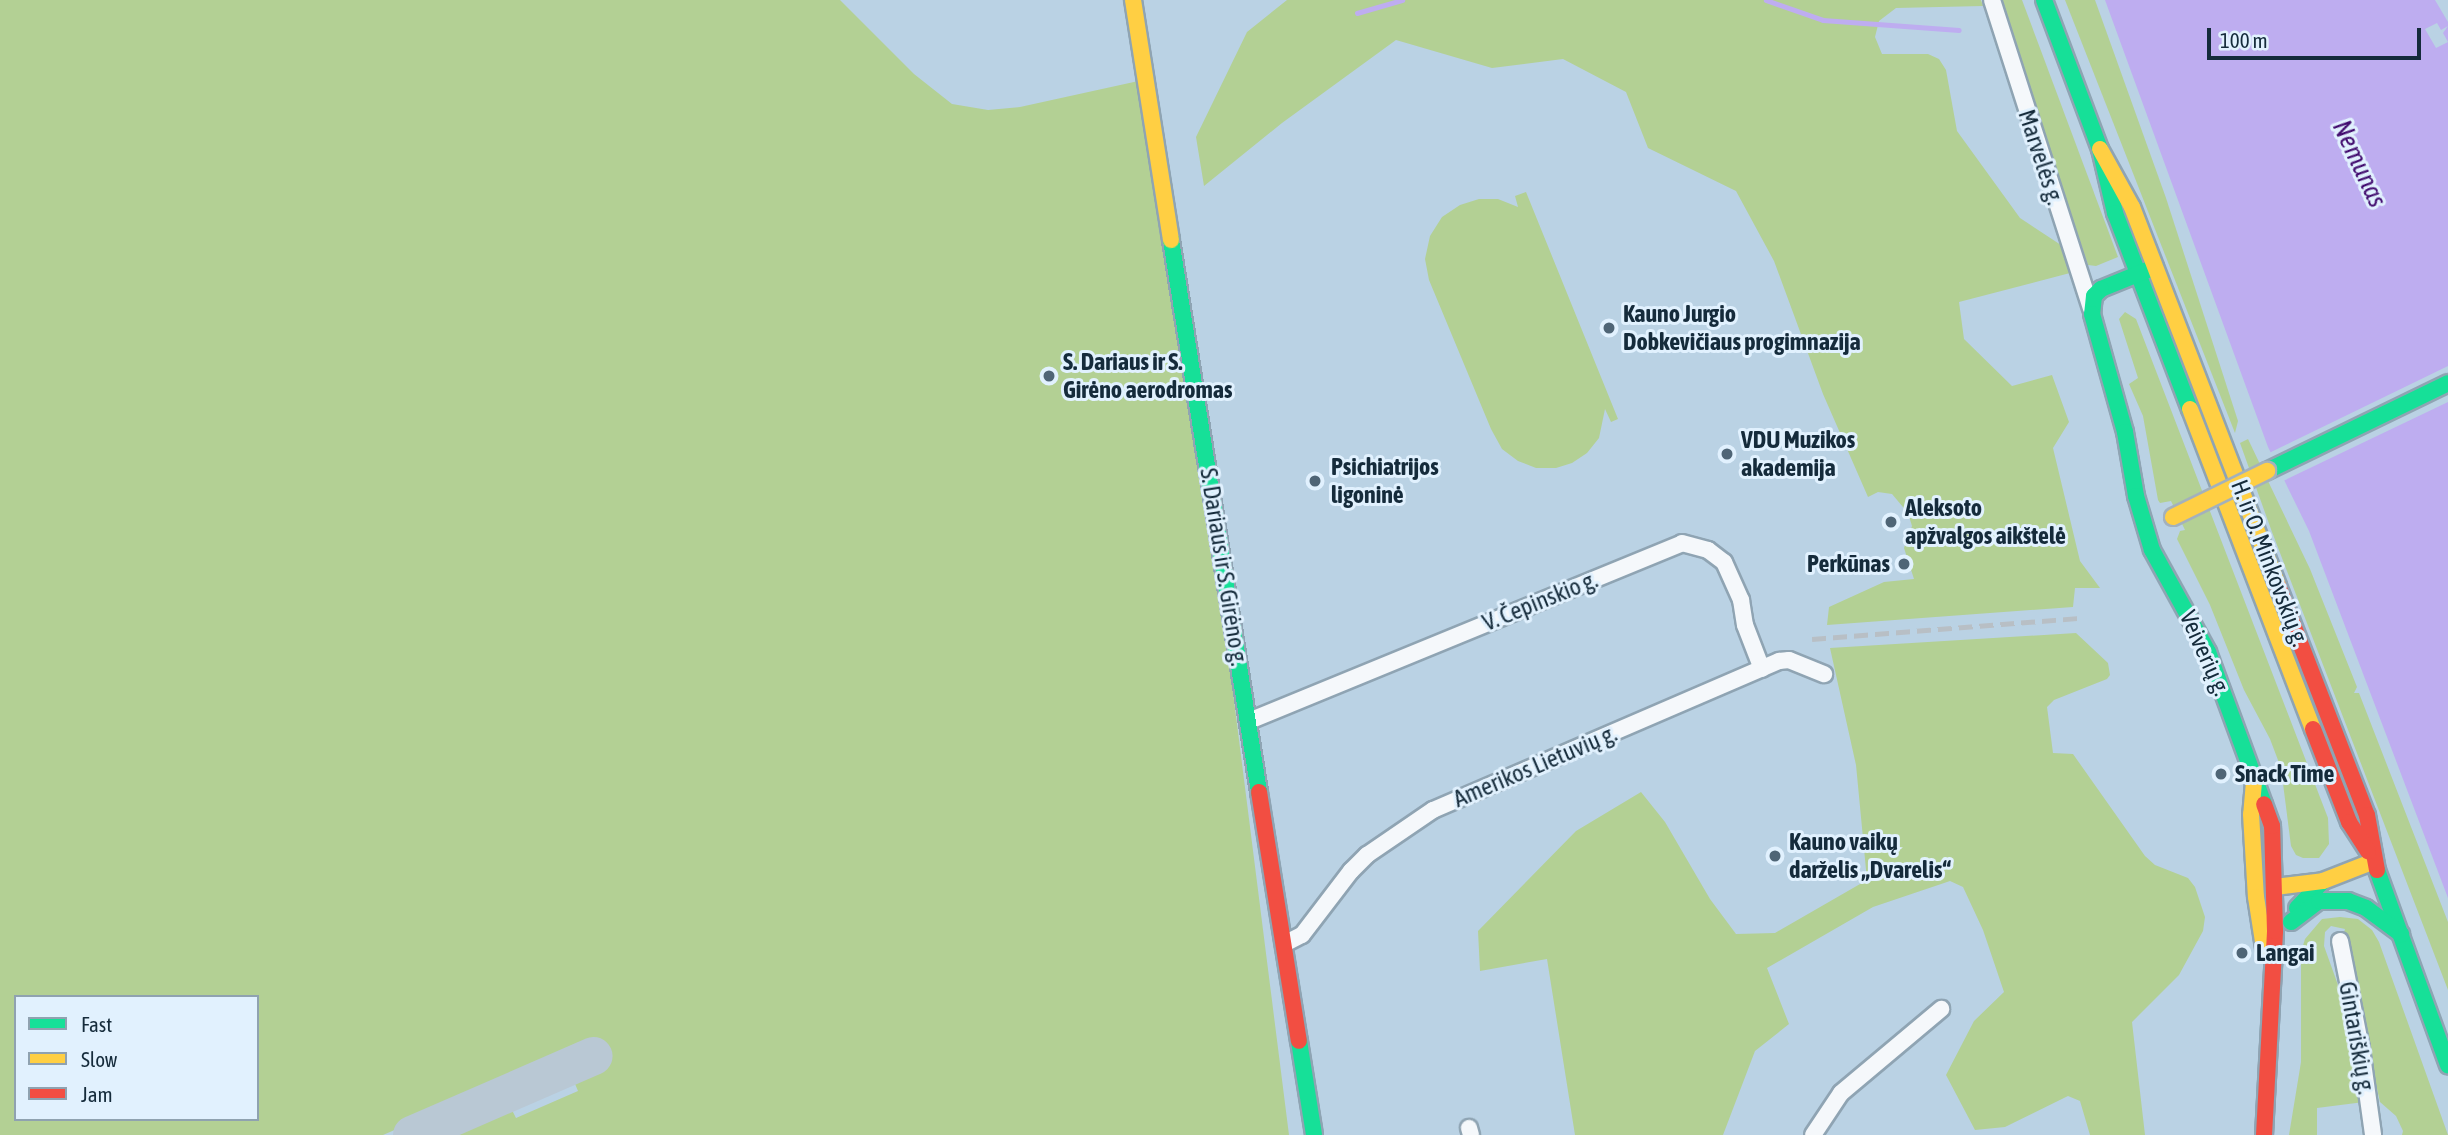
<!DOCTYPE html>
<html>
<head>
<meta charset="utf-8">
<style>
	body { margin:0 }
	#map { position:relative; width:2448px; height:1135px; overflow:hidden; background:#bad2e4; font-family:"Asap Condensed",sans-serif }
	div>[style] { position:absolute }
	[style*='--x'] { left:calc(var(--x)*1px); top:calc(var(--y)*1px); width:calc(var(--w)*1px); rotate:calc(var(--a)*1deg) }
	.green>* { inset:0; background:#b3d094 }
	.water>* { inset:0; background:#beadf0 }
	.pier>* { inset:0; background:#bad2e4 }
	.stream>* { height:4.5px; margin:-2.25px; padding:0 2.25px; transform-origin:2.25px; border-radius:2.25px; background:#beadf0 }
	.taxiway>* { height:38px; margin:-19px; padding:0 19px; transform-origin:19px; border-radius:19px; background:#b9c8d4 }
	.roads { filter:drop-shadow(2px 0 #8fa4b3) drop-shadow(-2px 0 #8fa4b3) drop-shadow(0 2px #8fa4b3) drop-shadow(0 -2px #8fa4b3) }
	.street>* { height:16px; margin:-8px; padding:0 8px; transform-origin:8px; border-radius:8px; background:#f5f8fb }
	.fast>* { height:16px; margin:-8px; padding:0 8px; transform-origin:8px; border-radius:8px; background:#16e098 }
	.slow>* { height:16px; margin:-8px; padding:0 8px; transform-origin:8px; border-radius:8px; background:#ffcf43 }
	.jam>* { height:16px; margin:-8px; padding:0 8px; transform-origin:8px; border-radius:8px; background:#f24e42 }
	.rail>* { height:4.5px; margin-top:-2.25px; transform-origin:0; background:repeating-linear-gradient(90deg,#b8bfc5 0 14px,transparent 0 21px) }
	.bridges { filter:drop-shadow(2px 0 #a3b1bc) drop-shadow(-2px 0 #a3b1bc) drop-shadow(0 2px #a3b1bc) drop-shadow(0 -2px #a3b1bc) }
	.slow-bridge>* { height:16px; margin:-8px; padding:0 8px; transform-origin:8px; border-radius:8px; background:#ffcf43 }
	.dots>* { width:19px; height:19px; translate:-50% -50%; box-sizing:border-box; border:4px solid #e1f1fe; border-radius:50% }
	span { translate:-50% -50%; white-space:nowrap; text-align:center; line-height:1.15; -webkit-text-stroke:6px #e1f1fe; paint-order:stroke }
	.street-label { font-size:24px; color:#152b3b }
	.poi-label { font-size:24px; color:#152b3b; font-weight:700 }
	.left { translate:0 -50%; text-align:left }
	.right { translate:-100% -50%; text-align:right }
	.water-label { font-size:26px; color:#420c6f; font-style:italic }
	.legend { position:absolute; left:14px; top:995px; width:245px; height:126px; box-sizing:border-box; background:#e1f1fe; border:2px solid #8fa2b0; margin:0; padding:9px 12px; list-style:none; font-size:21px; color:#152b3b }
	.legend li { display:flex; align-items:center; gap:14px; height:35px }
	.legend b { width:35px; border:2px solid #8fa2b0 }
	.scale { position:absolute; left:2207px; top:28px; width:214px; height:32px; box-sizing:border-box; border:4px solid #152b3b; border-top:0; padding-left:9px; font-size:21px; line-height:24px; white-space:nowrap; color:#152b3b; -webkit-text-stroke:5px #e1f1fe; paint-order:stroke }
</style>
</head>
<body>
<div id="map">
	<div class="green">
		<div style="clip-path:polygon(evenodd,0 0,840px 0,914px 74px,952px 104px,988px 110px,1020px 107px,1143px 80px,1228px 653px,1289px 1135px,445px 1135px,510px 1106px,516px 1118px,578px 1091px,573px 1079px,603px 1066px,593px 1044px,383px 1135px,0 1135px,0 0,16px 997px,257px 997px,257px 1119px,16px 1119px,16px 997px)"></div>
		<div style="clip-path:polygon(1287px 0,1981px 0,1983px 6px,1896px 8px,1879px 21px,1875px 37px,1882px 54px,1928px 54px,1939px 59px,1946px 70px,1957px 131px,2020px 218px,2064px 247px,2070px 273px,1959px 302px,1964px 339px,2012px 386px,2052px 375px,2069px 422px,2053px 448px,2080px 561px,2100px 588px,2075px 588px,2073px 607px,1827px 625px,1829px 607px,1884px 582px,1914px 579px,1904px 548px,1912px 526px,1908px 513px,1892px 494px,1878px 492px,1868px 497px,1823px 394px,1774px 261px,1736px 191px,1648px 148px,1626px 92px,1563px 59px,1492px 68px,1396px 40px,1282px 123px,1204px 186px,1196px 137px,1247px 32px)"></div>
		<div style="clip-path:polygon(1999px 0,2022px 0,2118px 257px,2096px 266px,2088px 265px)"></div>
		<div style="clip-path:polygon(2065px 0,2095px 0,2166px 198px,2238px 421px,2235px 433px)"></div>
		<div style="clip-path:polygon(1526px 192px,1618px 419px,1611px 422px,1605px 409px,1599px 438px,1587px 453px,1572px 463px,1556px 468px,1536px 468px,1518px 461px,1502px 449px,1491px 429px,1429px 280px,1425px 259px,1430px 236px,1442px 217px,1460px 205px,1479px 199px,1498px 199px,1518px 207px,1515px 196px)"></div>
		<div style="clip-path:polygon(2125px 312px,2136px 319px,2328px 818px,2329px 844px,2319px 858px,2303px 858px,2296px 855px,2291px 846px,2281px 768px,2270px 739px,2244px 690px,2210px 605px,2177px 539px,2180px 531px,2185px 530px,2171px 501px,2160px 503px,2158px 500px,2143px 416px,2129px 384px,2138px 378px,2119px 319px)"></div>
		<div style="clip-path:polygon(2248px 439px,2310px 569px,2357px 687px,2354px 693px,2359px 693px,2448px 922px,2448px 990px,2272px 532px,2240px 443px)"></div>
		<div style="clip-path:polygon(2076px 633px,2108px 663px,2110px 675px,2107px 679px,2054px 700px,2047px 707px,2053px 753px,2073px 754px,2145px 856px,2155px 865px,2188px 878px,2195px 887px,2205px 917px,2203px 931px,2179px 975px,2132px 1022px,2145px 1135px,2090px 1135px,2080px 1101px,2068px 1096px,2005px 1127px,1975px 1130px,1946px 1075px,1974px 1021px,2004px 992px,1983px 930px,1963px 887px,1950px 881px,1873px 907px,1767px 968px,1789px 1024px,1755px 1051px,1723px 1135px,1575px 1135px,1547px 959px,1480px 971px,1478px 931px,1576px 831px,1641px 792px,1665px 822px,1710px 899px,1736px 934px,1775px 933px,1867px 880px,1856px 765px,1830px 648px)"></div>
		<div style="clip-path:polygon(2340px 917px,2358px 919px,2372px 930px,2379px 942px,2448px 1135px,2402px 1135px,2403px 1131px,2396px 1116px,2380px 1102px,2343px 936px,2345px 929px,2331px 926px,2325px 932px,2324px 946px,2343px 999px,2364px 1102px,2317px 1108px,2317px 1135px,2289px 1135px,2301px 1062px,2301px 952px,2305px 939px,2322px 919px)"></div>
	</div>
	<div class="water">
		<div style="clip-path:polygon(2105px 0,2435px 0,2448px 22px,2448px 898px,2309px 531px,2268px 447px)"></div>
	</div>
	<div class="pier">
		<div style="clip-path:polygon(2437px 23px,2441px 30px,2448px 26px,2443px 33px,2448px 42px,2436px 48px,2425px 29px)"></div>
		<div style="clip-path:polygon(2448px 366px,2448px 402px,2281px 482px,2267px 454px)"></div>
	</div>
	<div class="stream">
		<div style="--x:1766;--y:0;--w:60;--a:19.3"></div>
		<div style="--x:1823;--y:20;--w:136;--a:4.2"></div>
		<div style="--x:1357;--y:13;--w:47;--a:-16.1"></div>
	</div>
	<div class="taxiway">
		<div style="--x:412;--y:1135;--w:198;--a:-23.5"></div>
	</div>
	<div class="roads">
		<div class="street">
			<div style="--x:1992;--y:0;--w:324;--a:72.2"></div>
			<div style="--x:1249;--y:721;--w:468;--a:-22.3"></div>
			<div style="--x:1682;--y:543;--w:27;--a:15"></div>
			<div style="--x:1708;--y:550;--w:20;--a:37"></div>
			<div style="--x:1724;--y:562;--w:42;--a:65.9"></div>
			<div style="--x:1741;--y:600;--w:25;--a:81"></div>
			<div style="--x:1745;--y:625;--w:47;--a:68.9"></div>
			<div style="--x:2340;--y:941;--w:109;--a:78.9"></div>
			<div style="--x:2361;--y:1048;--w:88;--a:82.1"></div>
			<div style="--x:1284;--y:944;--w:20;--a:-27"></div>
			<div style="--x:1302;--y:935;--w:81;--a:-52.6"></div>
			<div style="--x:1351;--y:871;--w:23;--a:-45"></div>
			<div style="--x:1367;--y:855;--w:80;--a:-34.3"></div>
			<div style="--x:1433;--y:810;--w:377;--a:-23.3"></div>
			<div style="--x:1779;--y:661;--w:10;--a:-6"></div>
			<div style="--x:1789;--y:660;--w:38;--a:22"></div>
			<div style="--x:1469;--y:1128;--w:7;--a:74"></div>
			<div style="--x:1813;--y:1135;--w:50;--a:-56.3"></div>
			<div style="--x:1841;--y:1093;--w:131;--a:-40"></div>
		</div>
		<div class="fast">
			<div style="--x:2044;--y:0;--w:159;--a:69.4"></div>
			<div style="--x:2100;--y:149;--w:66;--a:76.8"></div>
			<div style="--x:2115;--y:213;--w:210;--a:69.1"></div>
			<div style="--x:1171;--y:240;--w:559;--a:80.94"></div>
			<div style="--x:2155;--y:267;--w:58;--a:157.8"></div>
			<div style="--x:2101;--y:289;--w:10;--a:135"></div>
			<div style="--x:2094;--y:296;--w:18;--a:96"></div>
			<div style="--x:2092;--y:314;--w:123;--a:74.4"></div>
			<div style="--x:2125;--y:432;--w:65;--a:80.2"></div>
			<div style="--x:2136;--y:496;--w:56;--a:73.5"></div>
			<div style="--x:2152;--y:550;--w:116;--a:61.2"></div>
			<div style="--x:2208;--y:652;--w:162;--a:69.8"></div>
			<div style="--x:2267;--y:471;--w:201;--a:-25.9"></div>
			<div style="--x:2377;--y:870;--w:208;--a:70"></div>
			<div style="--x:2297;--y:908;--w:37;--a:-46"></div>
			<div style="--x:2291;--y:922;--w:35;--a:-37"></div>
			<div style="--x:2319;--y:901;--w:29;--a:0"></div>
			<div style="--x:2348;--y:901;--w:19;--a:21"></div>
			<div style="--x:2366;--y:908;--w:44;--a:36.6"></div>
			<div style="--x:1299;--y:1041;--w:95;--a:80.9"></div>
		</div>
		<div class="slow">
			<div style="--x:1133;--y:0;--w:243;--a:81"></div>
			<div style="--x:2100;--y:149;--w:66;--a:61.1"></div>
			<div style="--x:2132;--y:207;--w:406;--a:68.9"></div>
			<div style="--x:2190;--y:409;--w:343;--a:69"></div>
			<div style="--x:2254;--y:782;--w:32;--a:95"></div>
			<div style="--x:2251;--y:814;--w:83;--a:86.6"></div>
			<div style="--x:2256;--y:897;--w:52;--a:81.1"></div>
			<div style="--x:2275;--y:887;--w:48;--a:-7.1"></div>
			<div style="--x:2323;--y:881;--w:55;--a:-21.4"></div>
		</div>
		<div class="jam">
			<div style="--x:2278;--y:586;--w:246;--a:68.8"></div>
			<div style="--x:2367;--y:815;--w:56;--a:79.7"></div>
			<div style="--x:2313;--y:729;--w:100;--a:68.8"></div>
			<div style="--x:2349;--y:822;--w:35;--a:57"></div>
			<div style="--x:1259;--y:792;--w:252;--a:80.9"></div>
			<div style="--x:2264;--y:1135;--w:204;--a:-86.9"></div>
			<div style="--x:2275;--y:931;--w:105;--a:-91.6"></div>
			<div style="--x:2272;--y:826;--w:23;--a:-110"></div>
		</div>
	</div>
	<div class="rail">
		<div style="--x:1812;--y:639;--w:266;--a:-4.5"></div>
	</div>
	<div class="bridges">
		<div class="slow-bridge">
			<div style="--x:2173;--y:517;--w:105;--a:-26.1"></div>
		</div>
	</div>
	<div class="dots">
		<div style="left:1609px;top:328px;background:#4f6576"></div>
		<div style="left:1049px;top:376px;background:#4f6576"></div>
		<div style="left:1727px;top:454px;background:#4f6576"></div>
		<div style="left:1315px;top:481px;background:#4f6576"></div>
		<div style="left:1891px;top:522px;background:#4f6576"></div>
		<div style="left:1904px;top:564px;background:#4f6576"></div>
		<div style="left:2221px;top:774px;background:#4f6576"></div>
		<div style="left:1775px;top:856px;background:#4f6576"></div>
		<div style="left:2242px;top:953px;background:#4f6576"></div>
	</div>
	<div class="street-label">
		<span style="left:2041px;top:157px;rotate:72deg">Marvelės g.</span>
		<span style="left:2270px;top:563px;rotate:69deg">H. ir O. Minkovskių g.</span>
		<span style="left:1224px;top:567px;rotate:81deg">S. Dariaus ir S. Girėno g.</span>
		<span style="left:1540px;top:601px;rotate:-22deg">V. Čepinskio g.</span>
		<span style="left:2205px;top:653px;rotate:66deg">Veiverių g.</span>
		<span style="left:1535px;top:766px;rotate:-23deg">Amerikos Lietuvių g.</span>
		<span style="left:2357px;top:1038px;rotate:80deg">Gintariškių g.</span>
	</div>
	<div class="poi-label">
		<span class="left" style="left:1623px;top:328px">Kauno Jurgio<br>Dobkevičiaus progimnazija</span>
		<span class="left" style="left:1063px;top:376px">S. Dariaus ir S.<br>Girėno aerodromas</span>
		<span class="left" style="left:1741px;top:454px">VDU Muzikos<br>akademija</span>
		<span class="left" style="left:1331px;top:481px">Psichiatrijos<br>ligoninė</span>
		<span class="left" style="left:1905px;top:522px">Aleksoto<br>apžvalgos aikštelė</span>
		<span class="right" style="left:1890px;top:564px">Perkūnas</span>
		<span class="left" style="left:2235px;top:774px">Snack Time</span>
		<span class="left" style="left:1789px;top:856px">Kauno vaikų<br>darželis „Dvarelis“</span>
		<span class="left" style="left:2256px;top:953px">Langai</span>
	</div>
	<div class="water-label">
		<span style="left:2359px;top:164px;rotate:65deg">Nemunas</span>
	</div>
	<ul class="legend">
	<li><b style="height:9px;background:#16e098"></b>Fast</li>
	<li><b style="height:9px;background:#ffcf43"></b>Slow</li>
	<li><b style="height:9px;background:#f24e42"></b>Jam</li>
	</ul>
	<div class="scale">100 m</div>
</div>
</body>
</html>
